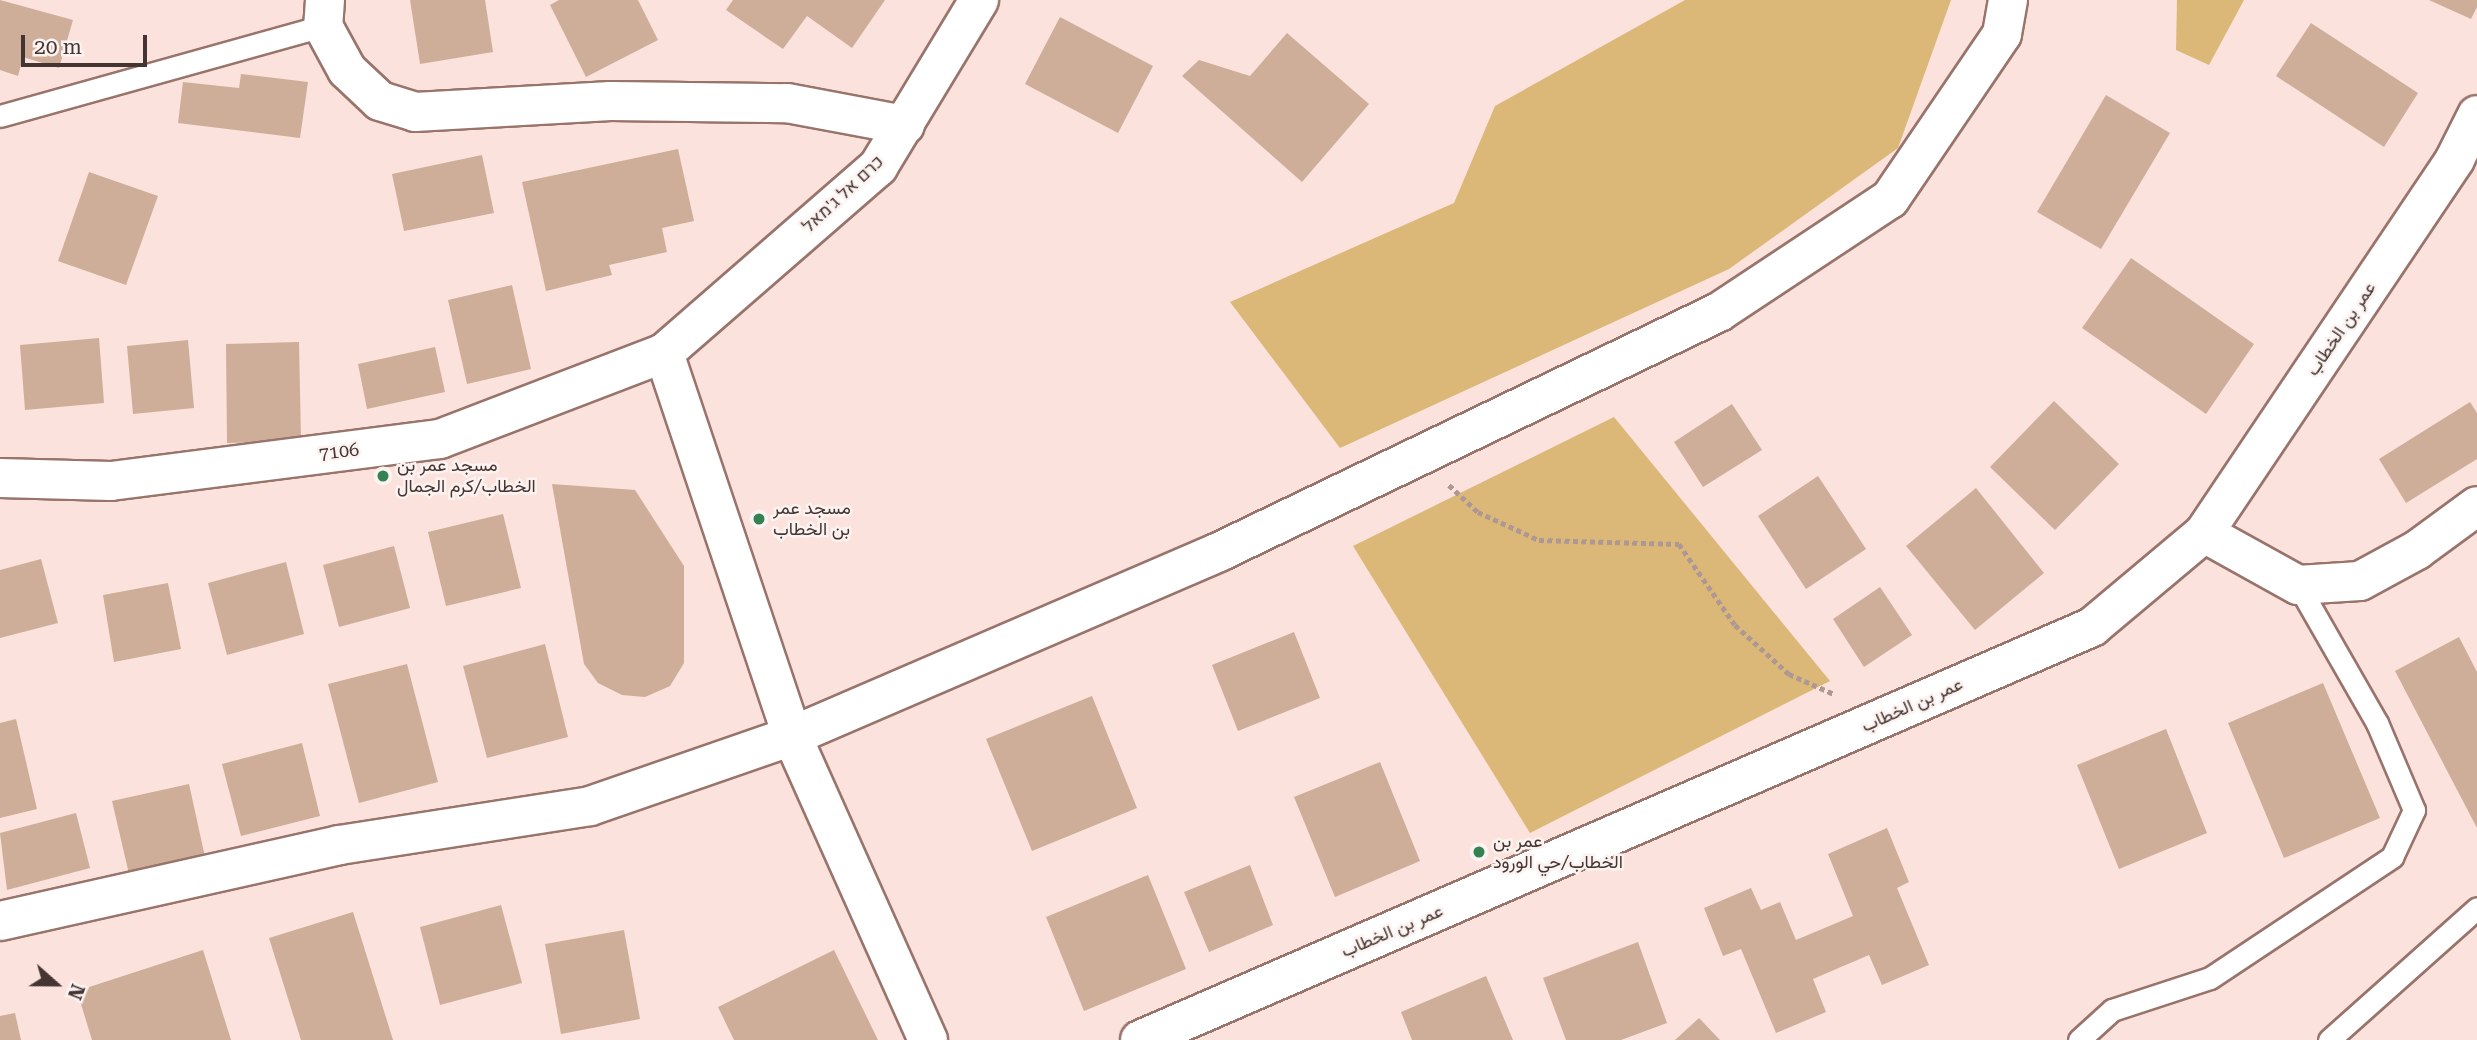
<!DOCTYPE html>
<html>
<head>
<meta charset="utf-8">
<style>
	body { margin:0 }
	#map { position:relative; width:2477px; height:1040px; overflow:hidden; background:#fbe2dc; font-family:"Roboto Serif",Vazirmatn,Heebo,serif }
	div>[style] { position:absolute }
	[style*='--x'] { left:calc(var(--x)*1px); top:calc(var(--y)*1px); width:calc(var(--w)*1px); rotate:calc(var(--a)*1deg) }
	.green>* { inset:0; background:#dcb878 }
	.building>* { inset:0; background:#ceae98 }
	.path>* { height:4.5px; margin-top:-2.25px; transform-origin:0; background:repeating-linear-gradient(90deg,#ad9893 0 5px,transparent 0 8.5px) }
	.roads { filter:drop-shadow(2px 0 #98746b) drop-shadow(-2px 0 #98746b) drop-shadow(0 2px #98746b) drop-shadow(0 -2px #98746b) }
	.service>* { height:21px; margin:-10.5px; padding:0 10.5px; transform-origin:10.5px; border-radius:10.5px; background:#fff }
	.minor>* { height:38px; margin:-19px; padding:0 19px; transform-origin:19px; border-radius:19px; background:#fff }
	.dots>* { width:19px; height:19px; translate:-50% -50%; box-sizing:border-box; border:4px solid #fcf3f1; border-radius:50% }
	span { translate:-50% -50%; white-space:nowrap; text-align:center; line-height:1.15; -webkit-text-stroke:5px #fcf3f1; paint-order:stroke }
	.street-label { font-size:18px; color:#453532 }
	.poi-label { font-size:18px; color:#453532 }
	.left { translate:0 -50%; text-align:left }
	.north { position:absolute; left:21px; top:949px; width:70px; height:70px; -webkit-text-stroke:5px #fcf3f1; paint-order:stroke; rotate:111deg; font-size:19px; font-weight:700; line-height:28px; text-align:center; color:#453532 }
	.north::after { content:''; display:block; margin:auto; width:24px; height:32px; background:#453532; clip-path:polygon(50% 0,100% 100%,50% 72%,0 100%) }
	.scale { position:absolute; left:21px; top:35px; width:126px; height:32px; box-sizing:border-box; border:4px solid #453532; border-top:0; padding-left:9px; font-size:21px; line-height:24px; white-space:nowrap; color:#453532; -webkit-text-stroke:5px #fcf3f1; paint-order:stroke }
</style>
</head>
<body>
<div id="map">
	<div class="green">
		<div style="clip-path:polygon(1685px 0,1951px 0,1898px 148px,1729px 269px,1340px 448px,1230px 302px,1454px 203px,1495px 106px)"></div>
		<div style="clip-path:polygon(2177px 0,2244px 0,2209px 65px,2176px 50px)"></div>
		<div style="clip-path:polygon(1614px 417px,1830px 681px,1530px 833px,1353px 546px)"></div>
	</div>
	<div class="building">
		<div style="clip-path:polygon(0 0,73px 20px,59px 68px,23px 57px,18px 76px,0 70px)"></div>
		<div style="clip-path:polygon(410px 0,485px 0,493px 52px,420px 64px)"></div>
		<div style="clip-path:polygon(559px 0,638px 0,658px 40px,586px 77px,550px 5px)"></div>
		<div style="clip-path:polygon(733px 0,885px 0,852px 48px,807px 16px,783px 49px,726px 10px)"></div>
		<div style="clip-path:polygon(2429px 0,2477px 0,2477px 7px,2471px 19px)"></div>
		<div style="clip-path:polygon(1060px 17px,1153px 66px,1118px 133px,1025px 84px)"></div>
		<div style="clip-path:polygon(2311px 23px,2418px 93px,2384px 147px,2276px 76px)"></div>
		<div style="clip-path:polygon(1287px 33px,1369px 104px,1302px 182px,1182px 76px,1199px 60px,1250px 76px)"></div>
		<div style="clip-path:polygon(241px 74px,308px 82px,300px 138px,178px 123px,183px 82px,239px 88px)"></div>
		<div style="clip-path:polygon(2106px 95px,2170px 133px,2101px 249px,2037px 212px)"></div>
		<div style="clip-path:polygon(678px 149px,694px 221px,662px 228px,667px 252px,609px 265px,612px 275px,546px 291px,522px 182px)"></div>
		<div style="clip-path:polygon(482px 155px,494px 213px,404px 231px,392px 174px)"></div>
		<div style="clip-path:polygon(89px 172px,158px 196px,126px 285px,58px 261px)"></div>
		<div style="clip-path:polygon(2131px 258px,2254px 344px,2206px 414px,2082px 328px)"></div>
		<div style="clip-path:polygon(512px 285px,531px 369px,467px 384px,448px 300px)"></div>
		<div style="clip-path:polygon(99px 338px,104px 403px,25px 410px,20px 345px)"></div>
		<div style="clip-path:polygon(188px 340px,194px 408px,133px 414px,127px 346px)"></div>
		<div style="clip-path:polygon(299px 342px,301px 441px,227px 443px,226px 344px)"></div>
		<div style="clip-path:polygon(435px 347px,445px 392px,367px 409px,358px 364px)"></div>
		<div style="clip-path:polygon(2054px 401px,2119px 464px,2055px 530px,1990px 467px)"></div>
		<div style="clip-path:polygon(2470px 402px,2477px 413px,2477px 459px,2406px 503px,2379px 459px)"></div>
		<div style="clip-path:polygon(1732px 404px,1762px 450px,1703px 487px,1674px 442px)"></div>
		<div style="clip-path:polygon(1818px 476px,1866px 549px,1806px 589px,1758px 516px)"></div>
		<div style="clip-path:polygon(552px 484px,635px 490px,684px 566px,684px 663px,670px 686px,645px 697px,622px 695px,598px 683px,584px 664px)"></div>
		<div style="clip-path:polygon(1976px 488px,2044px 573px,1975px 630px,1906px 546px)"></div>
		<div style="clip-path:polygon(503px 514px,521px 588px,446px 606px,428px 532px)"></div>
		<div style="clip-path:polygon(394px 546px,410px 608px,339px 627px,323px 565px)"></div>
		<div style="clip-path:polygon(41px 559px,58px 623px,0 638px,0 570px)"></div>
		<div style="clip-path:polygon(286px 562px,304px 634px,227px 655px,208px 583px)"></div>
		<div style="clip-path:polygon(168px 583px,181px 649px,114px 662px,103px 595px)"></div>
		<div style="clip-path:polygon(1880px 587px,1912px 635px,1864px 667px,1833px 619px)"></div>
		<div style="clip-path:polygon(1294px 632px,1320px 698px,1238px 731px,1212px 665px)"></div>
		<div style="clip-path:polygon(2459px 637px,2477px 672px,2477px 828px,2395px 671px)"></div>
		<div style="clip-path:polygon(545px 644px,568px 737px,487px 758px,463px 666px)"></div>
		<div style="clip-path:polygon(407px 664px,438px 782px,359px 803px,328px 684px)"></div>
		<div style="clip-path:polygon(2323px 683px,2380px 818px,2284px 858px,2228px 723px)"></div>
		<div style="clip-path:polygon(1092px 696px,1137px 808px,1032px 851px,986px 739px)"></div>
		<div style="clip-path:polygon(16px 719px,37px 809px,0 818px,0 723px)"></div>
		<div style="clip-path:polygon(2166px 729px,2207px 833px,2119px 869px,2077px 765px)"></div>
		<div style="clip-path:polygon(302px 743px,320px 816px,241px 836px,222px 764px)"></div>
		<div style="clip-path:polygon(1380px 762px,1420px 861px,1335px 897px,1294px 797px)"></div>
		<div style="clip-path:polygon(189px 784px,205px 857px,129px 874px,112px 801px)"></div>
		<div style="clip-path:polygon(76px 813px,90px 868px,7px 890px,0 833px)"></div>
		<div style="clip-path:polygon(1887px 828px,1909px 882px,1897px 888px,1929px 965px,1882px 985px,1869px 955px,1813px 979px,1826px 1012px,1776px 1033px,1741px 949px,1723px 956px,1704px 908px,1751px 888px,1761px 910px,1780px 902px,1796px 940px,1853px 916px,1828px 854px)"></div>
		<div style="clip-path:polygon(1250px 865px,1273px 925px,1209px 952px,1184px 892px)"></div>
		<div style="clip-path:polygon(1148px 875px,1186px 969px,1084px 1011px,1046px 917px)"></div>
		<div style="clip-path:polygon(501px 905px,522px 983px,440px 1005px,420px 927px)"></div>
		<div style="clip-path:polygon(353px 912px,393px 1040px,301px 1040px,269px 938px)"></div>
		<div style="clip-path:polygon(624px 930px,640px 1019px,561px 1034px,545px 944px)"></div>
		<div style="clip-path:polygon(1638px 942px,1667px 1023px,1621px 1040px,1566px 1040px,1543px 978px)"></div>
		<div style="clip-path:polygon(203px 950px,231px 1040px,92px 1040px,77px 991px)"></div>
		<div style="clip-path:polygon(834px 950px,878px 1040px,734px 1040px,718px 1007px)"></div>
		<div style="clip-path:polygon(1486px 976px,1513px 1040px,1412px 1040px,1401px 1012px)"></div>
		<div style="clip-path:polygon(15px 1013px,21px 1040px,0 1040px,0 1016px)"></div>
		<div style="clip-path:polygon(1699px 1018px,1720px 1040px,1675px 1040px)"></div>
	</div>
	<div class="path">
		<div style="--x:1449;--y:485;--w:40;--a:43"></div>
		<div style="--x:1478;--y:512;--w:67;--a:24.7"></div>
		<div style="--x:1539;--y:540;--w:140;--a:1.6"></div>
		<div style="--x:1679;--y:544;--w:98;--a:55.3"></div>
		<div style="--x:1735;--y:625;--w:73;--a:42.2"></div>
		<div style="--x:1789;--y:674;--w:49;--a:24"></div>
	</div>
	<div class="roads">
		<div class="service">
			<div style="--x:0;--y:116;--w:335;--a:-15.6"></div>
			<div style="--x:2079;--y:1040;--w:45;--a:-42.3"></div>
			<div style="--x:2112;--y:1010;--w:103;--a:-18.1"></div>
			<div style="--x:2210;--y:978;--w:219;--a:-33.6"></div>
			<div style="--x:2392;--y:857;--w:52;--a:-64.9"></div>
			<div style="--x:2414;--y:810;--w:95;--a:-113"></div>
			<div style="--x:2377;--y:723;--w:159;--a:-119.8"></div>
			<div style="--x:2329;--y:1040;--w:198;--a:-41.7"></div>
		</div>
		<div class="minor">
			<div style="--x:325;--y:0;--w:26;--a:94"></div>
			<div style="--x:323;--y:26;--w:50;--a:61.4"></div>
			<div style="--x:347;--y:70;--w:45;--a:43.2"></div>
			<div style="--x:380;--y:101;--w:37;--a:17"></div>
			<div style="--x:415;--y:112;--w:196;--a:-3.2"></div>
			<div style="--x:611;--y:101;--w:176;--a:0.7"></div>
			<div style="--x:787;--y:103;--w:120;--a:10.6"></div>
			<div style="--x:664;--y:353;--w:404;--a:71.5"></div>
			<div style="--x:792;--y:736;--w:333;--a:65.9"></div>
			<div style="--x:0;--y:478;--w:111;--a:1.5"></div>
			<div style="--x:111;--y:481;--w:332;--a:-7.3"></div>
			<div style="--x:440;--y:439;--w:240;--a:-21"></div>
			<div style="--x:664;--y:353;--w:284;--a:-41"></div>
			<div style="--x:878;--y:167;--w:195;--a:-58.8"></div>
			<div style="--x:2204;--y:533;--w:107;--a:29"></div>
			<div style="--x:2298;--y:585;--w:62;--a:-3.7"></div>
			<div style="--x:2360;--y:581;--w:65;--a:-28.5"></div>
			<div style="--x:2417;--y:550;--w:74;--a:-36.3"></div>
			<div style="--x:0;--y:921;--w:347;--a:-12.6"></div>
			<div style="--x:339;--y:845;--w:254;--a:-8.8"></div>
			<div style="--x:590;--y:806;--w:214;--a:-19.1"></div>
			<div style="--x:792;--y:736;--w:465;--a:-23.3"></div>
			<div style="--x:1219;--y:552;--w:555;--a:-25.64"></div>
			<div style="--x:1719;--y:312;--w:205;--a:-33.5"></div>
			<div style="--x:1890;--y:199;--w:199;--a:-55.8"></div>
			<div style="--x:2002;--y:34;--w:35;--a:-80"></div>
			<div style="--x:1140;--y:1040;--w:1038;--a:-23.45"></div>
			<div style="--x:2092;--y:627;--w:146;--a:-40"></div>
			<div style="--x:2204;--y:533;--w:450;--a:-56.1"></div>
			<div style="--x:2455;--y:159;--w:49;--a:-63.4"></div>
		</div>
	</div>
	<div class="dots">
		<div style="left:383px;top:476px;background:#348252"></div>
		<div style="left:759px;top:519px;background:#348252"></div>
		<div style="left:1479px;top:852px;background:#348252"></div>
	</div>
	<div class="street-label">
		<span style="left:843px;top:194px;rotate:-43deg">כרם אל ג'מאל</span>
		<span style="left:2341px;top:329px;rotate:-56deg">عمر بن الخطاب</span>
		<span style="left:339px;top:452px;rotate:-7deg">7106</span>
		<span style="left:1912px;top:705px;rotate:-24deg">عمر بن الخطاب</span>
		<span style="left:1392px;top:931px;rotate:-23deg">عمر بن الخطاب</span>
	</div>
	<div class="poi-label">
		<span class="left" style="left:397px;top:476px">مسجد عمر بن<br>الخطاب/كرم الجمال</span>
		<span class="left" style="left:773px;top:519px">مسجد عمر<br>بن الخطاب</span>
		<span class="left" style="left:1493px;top:852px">عمر بن<br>الخطاب/حي الورود</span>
	</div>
	<div class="north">N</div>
	<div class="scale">20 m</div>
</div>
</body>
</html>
